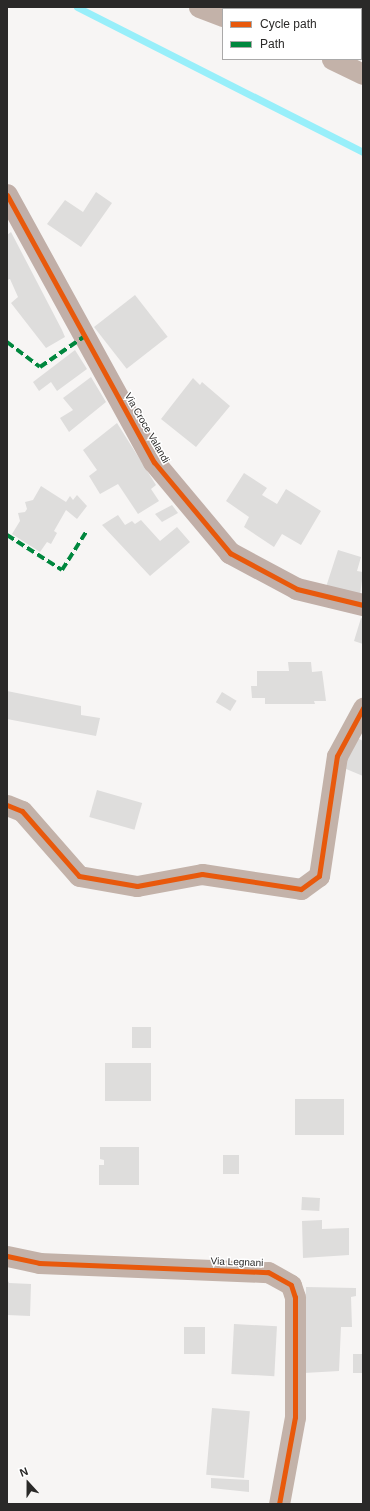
<!DOCTYPE html>
<html>
<head>
<meta charset="utf-8">
<style>
  body { margin:0 }
  #map { position:relative; width:370px; height:1511px; overflow:hidden; background:#f7f5f4; font-family:Arial,sans-serif }
  div>[style] { position:absolute }
  .stream>* { height:7px; margin:-3.5px; padding:0 3.5px; transform-origin:3.5px; border-radius:3.5px; background:#98effa }
  .building>* { inset:0; background:#dedddc; transform-origin:0 0 }
  .street>* { height:21px; margin:-10.5px; padding:0 10.5px; transform-origin:10.5px; border-radius:10.5px; background:#c3b2a9 }
  .secondary>* { height:22px; margin:-11px; padding:0 11px; transform-origin:11px; border-radius:11px; background:#c1afa8 }
  .quiet>* { height:4px; margin-top:-2px; transform-origin:0; background:repeating-linear-gradient(90deg,#00873e 0 8px,transparent 0 12px) }
  .cycleway>* { height:5px; margin:-2.5px; padding:0 2.5px; transform-origin:2.5px; border-radius:2.5px; background:#e8590c }
  span { translate:-50% -50%; white-space:nowrap; text-align:center; line-height:1.15; -webkit-text-stroke:3px #fff; paint-order:stroke }
  .street-label { font-size:10px; color:#2a2928 }
  .frame { position:absolute; inset:0; border:8px solid #2a2928; pointer-events:none }
  .legend { position:absolute; left:222px; top:8px; width:140px; height:52px; box-sizing:border-box; background:#fff; border:1px solid #aaa9a9; margin:0; padding:5px 7px; list-style:none; font-size:12px; color:#2a2928 }
  .legend li { display:flex; align-items:center; gap:8px; height:20px }
  .legend b { width:20px; border:1px solid #aaa9a9 }
  .north { position:absolute; left:8px; top:1463px; width:40px; height:40px; -webkit-text-stroke:3px #fff; paint-order:stroke; rotate:339deg; font-size:11px; font-weight:700; line-height:16px; text-align:center; color:#2a2928 }
  .north::after { content:''; display:block; margin:auto; width:14px; height:18px; background:#2a2928; clip-path:polygon(50% 0,100% 100%,50% 72%,0 100%) }
</style>
</head>
<body>
<div id="map">
  <div class="stream">
    <i style="left:77px;top:7px;width:321px;rotate:26.9deg"></i>
  </div>
  <div class="building">
    <i style="clip-path:polygon(302px 7px,336px 7px,303px 9px)"></i>
    <i style="clip-path:polygon(96px 192px,112px 203px,81px 247px,47px 224px,65px 200px,83px 212px)"></i>
    <i style="clip-path:polygon(11px 232px,62px 330px,65px 337px,46px 348px,11px 303px,18px 297px,10px 279px,7px 280px,7px 235px)"></i>
    <i style="left:135px;top:295px;width:53px;height:52px;rotate:52deg"></i>
    <i style="clip-path:polygon(75px 350px,87px 369px,57px 391px,51px 382px,39px 391px,33px 382px)"></i>
    <i style="clip-path:polygon(91px 377px,106px 402px,69px 432px,60px 418px,73px 410px,63px 398px)"></i>
    <i style="clip-path:polygon(193px 378px,200px 385px,202px 382px,230px 406px,196px 447px,161px 419px)"></i>
    <i style="clip-path:polygon(117px 423px,156px 485px,151px 489px,159px 501px,138px 514px,118px 484px,100px 494px,89px 476px,97px 470px,83px 450px)"></i>
    <i style="clip-path:polygon(244px 473px,267px 488px,262px 495px,277px 504px,286px 489px,321px 511px,301px 545px,282px 534px,274px 547px,244px 527px,249px 517px,226px 501px)"></i>
    <i style="clip-path:polygon(41px 486px,66px 502px,70px 496px,73px 500px,77px 495px,87px 506px,77px 519px,66px 510px,54px 531px,57px 533px,51px 544px,47px 542px,40px 552px,12px 534px,20px 521px,18px 513px,25px 512px,27px 509px,25px 502px,33px 500px)"></i>
    <i style="clip-path:polygon(172px 505px,178px 513px,162px 522px,155px 514px)"></i>
    <i style="clip-path:polygon(118px 515px,125px 525px,132px 521px,135px 524px,141px 520px,160px 541px,177px 527px,190px 542px,150px 576px,102px 525px)"></i>
    <i style="clip-path:polygon(338px 550px,361px 557px,357px 571px,363px 572px,360px 596px,326px 587px)"></i>
    <i style="clip-path:polygon(361px 618px,363px 619px,363px 644px,354px 641px)"></i>
    <i style="clip-path:polygon(288px 662px,311px 662px,312px 672px,322px 671px,326px 701px,314px 701px,315px 704px,265px 704px,265px 698px,252px 698px,251px 686px,257px 686px,257px 671px,289px 671px)"></i>
    <i style="clip-path:polygon(7px 691px,81px 706px,81px 715px,100px 718px,96px 736px,7px 719px)"></i>
    <i style="left:222px;top:692px;width:17px;height:12px;rotate:31deg"></i>
    <i style="clip-path:polygon(352px 735px,363px 741px,363px 776px,339px 766px)"></i>
    <i style="left:97px;top:790px;width:47px;height:28px;rotate:16deg"></i>
    <i style="left:132px;top:1027px;width:19px;height:21px"></i>
    <i style="left:105px;top:1063px;width:46px;height:38px"></i>
    <i style="left:344px;top:1099px;width:36px;height:49px;rotate:90deg"></i>
    <i style="clip-path:polygon(100px 1147px,139px 1147px,139px 1185px,99px 1185px,99px 1165px,104px 1165px,104px 1160px,100px 1159px)"></i>
    <i style="left:223px;top:1155px;width:16px;height:19px"></i>
    <i style="left:302px;top:1197px;width:18px;height:13px;rotate:3deg"></i>
    <i style="clip-path:polygon(322px 1220px,322px 1229px,349px 1228px,349px 1255px,303px 1258px,302px 1221px)"></i>
    <i style="clip-path:polygon(7px 1279px,9px 1283px,31px 1284px,30px 1316px,7px 1315px)"></i>
    <i style="clip-path:polygon(306px 1287px,356px 1288px,356px 1296px,351px 1297px,352px 1327px,341px 1327px,339px 1371px,304px 1373px)"></i>
    <i style="left:234px;top:1324px;width:43px;height:50px;rotate:3deg"></i>
    <i style="left:184px;top:1327px;width:21px;height:27px"></i>
    <i style="left:363px;top:1354px;width:19px;height:10px;rotate:90deg"></i>
    <i style="left:212px;top:1408px;width:38px;height:67px;rotate:5deg"></i>
    <i style="clip-path:polygon(211px 1478px,249px 1480px,249px 1492px,211px 1488px)"></i>
  </div>
  <div class="street">
    <i style="left:199px;top:7px;width:26px;rotate:21deg"></i>
    <i style="left:361px;top:33px;width:2px;rotate:-27deg"></i>
    <i style="left:332px;top:59px;width:34px;rotate:26deg"></i>
    <i style="left:7px;top:805px;width:16px;rotate:22deg"></i>
    <i style="left:22px;top:811px;width:86px;rotate:48.8deg"></i>
    <i style="left:79px;top:876px;width:59px;rotate:9.8deg"></i>
    <i style="left:137px;top:886px;width:66px;rotate:-10.5deg"></i>
    <i style="left:202px;top:874px;width:100px;rotate:8.6deg"></i>
    <i style="left:301px;top:889px;width:22px;rotate:-36deg"></i>
    <i style="left:319px;top:876px;width:121px;rotate:-81.5deg"></i>
    <i style="left:337px;top:756px;width:55px;rotate:-61.6deg"></i>
    <i style="left:7px;top:1256px;width:33px;rotate:12deg"></i>
    <i style="left:39px;top:1263px;width:229px;rotate:2.3deg"></i>
    <i style="left:268px;top:1272px;width:26px;rotate:29deg"></i>
    <i style="left:291px;top:1285px;width:13px;rotate:72deg"></i>
    <i style="left:295px;top:1297px;width:120px;rotate:90deg"></i>
    <i style="left:295px;top:1417px;width:88px;rotate:100.4deg"></i>
  </div>
  <div class="secondary">
    <i style="left:7px;top:195px;width:305px;rotate:61.2deg"></i>
    <i style="left:154px;top:462px;width:119px;rotate:50.1deg"></i>
    <i style="left:230px;top:553px;width:76px;rotate:28.2deg"></i>
    <i style="left:297px;top:589px;width:68px;rotate:13.6deg"></i>
  </div>
  <div class="quiet">
    <i style="left:7px;top:342px;width:41px;rotate:37.1deg"></i>
    <i style="left:40px;top:367px;width:55px;rotate:-34.6deg"></i>
    <i style="left:7px;top:535px;width:65px;rotate:32.5deg"></i>
    <i style="left:62px;top:570px;width:45px;rotate:-57.7deg"></i>
  </div>
  <div class="cycleway">
    <i style="left:7px;top:195px;width:305px;rotate:61.2deg"></i>
    <i style="left:154px;top:462px;width:119px;rotate:50.1deg"></i>
    <i style="left:230px;top:553px;width:76px;rotate:28.2deg"></i>
    <i style="left:297px;top:589px;width:68px;rotate:13.6deg"></i>
    <i style="left:7px;top:805px;width:16px;rotate:22deg"></i>
    <i style="left:22px;top:811px;width:86px;rotate:48.8deg"></i>
    <i style="left:79px;top:876px;width:59px;rotate:9.8deg"></i>
    <i style="left:137px;top:886px;width:66px;rotate:-10.5deg"></i>
    <i style="left:202px;top:874px;width:100px;rotate:8.6deg"></i>
    <i style="left:301px;top:889px;width:22px;rotate:-36deg"></i>
    <i style="left:319px;top:876px;width:121px;rotate:-81.5deg"></i>
    <i style="left:337px;top:756px;width:55px;rotate:-61.6deg"></i>
    <i style="left:7px;top:1256px;width:33px;rotate:12deg"></i>
    <i style="left:39px;top:1263px;width:229px;rotate:2.3deg"></i>
    <i style="left:268px;top:1272px;width:26px;rotate:29deg"></i>
    <i style="left:291px;top:1285px;width:13px;rotate:72deg"></i>
    <i style="left:295px;top:1297px;width:120px;rotate:90deg"></i>
    <i style="left:295px;top:1417px;width:88px;rotate:100.4deg"></i>
  </div>
  <div class="street-label">
    <span style="left:147px;top:428px;rotate:60deg">Via Croce Valandi</span>
    <span style="left:237px;top:1262px;rotate:2deg">Via Legnani</span>
  </div>
  <div class="frame"></div>
  <ul class="legend">
  <li><b style="height:5px;background:#e8590c"></b>Cycle path</li>
  <li><b style="height:5px;background:#00873e"></b>Path</li>
  </ul>
  <div class="north">N</div>
</div>
</body>
</html>
